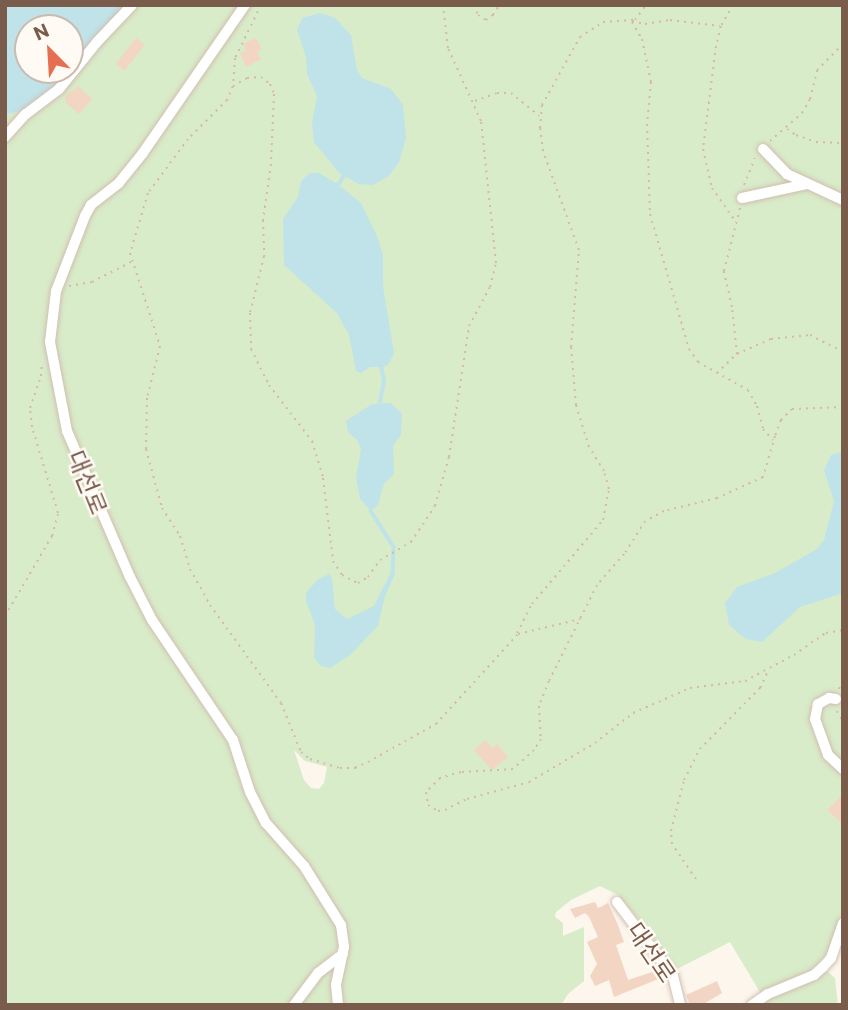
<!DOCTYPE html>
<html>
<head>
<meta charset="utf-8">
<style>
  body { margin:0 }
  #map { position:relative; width:848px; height:1010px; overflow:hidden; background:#fdf6ec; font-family:Commissioner,"Noto Sans KR",sans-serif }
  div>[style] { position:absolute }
  .green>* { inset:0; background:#d8ecc9 }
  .water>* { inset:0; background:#bfe3e8 }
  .stream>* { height:3.5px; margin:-1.75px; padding:0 1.75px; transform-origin:1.75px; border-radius:1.75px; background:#bfe3e8 }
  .building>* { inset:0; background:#f3d5c3; transform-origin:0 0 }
  .path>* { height:2px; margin-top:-1px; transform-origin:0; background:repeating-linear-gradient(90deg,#d9b8a5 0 2px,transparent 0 7px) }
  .roads { filter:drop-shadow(0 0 2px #d1beb0) drop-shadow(0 0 2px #d1beb0) }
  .minor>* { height:10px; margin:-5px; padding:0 5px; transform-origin:5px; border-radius:5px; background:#fff }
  span { translate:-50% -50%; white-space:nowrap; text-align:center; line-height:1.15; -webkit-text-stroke:5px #fffaf3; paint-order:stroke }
  .street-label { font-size:24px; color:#7a5c4d }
  .frame { position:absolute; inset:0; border:7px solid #7a5c4d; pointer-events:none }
  .north { position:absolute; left:14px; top:14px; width:70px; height:70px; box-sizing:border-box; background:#fffaf3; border:2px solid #cabbb1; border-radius:50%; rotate:336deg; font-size:19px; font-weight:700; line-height:28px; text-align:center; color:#7a5c4d }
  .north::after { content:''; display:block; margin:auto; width:24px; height:32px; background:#e76f51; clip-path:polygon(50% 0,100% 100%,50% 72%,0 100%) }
</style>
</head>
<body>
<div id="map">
  <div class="green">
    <i style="clip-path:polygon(130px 5px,242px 5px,137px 155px,114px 182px,90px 203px,46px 340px,49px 367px,61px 420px,134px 593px,223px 727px,242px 786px,258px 818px,290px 853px,335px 918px,341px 944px,290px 1005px,5px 1005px,5px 115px,25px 110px,57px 88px)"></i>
    <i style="clip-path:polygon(evenodd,248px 5px,843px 5px,843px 765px,830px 752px,819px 722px,821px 704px,832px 701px,833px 697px,819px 700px,813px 710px,816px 735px,826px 756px,843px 771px,843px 795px,827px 810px,843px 825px,843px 913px,829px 951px,812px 971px,761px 994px,730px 942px,675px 970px,646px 928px,618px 895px,600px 886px,571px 900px,556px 912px,555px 917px,563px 923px,563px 936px,584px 927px,584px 981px,568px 994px,561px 1005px,341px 1005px,339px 986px,347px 945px,344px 926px,306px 864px,263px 813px,236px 741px,163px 635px,133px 579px,70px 431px,53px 347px,58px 292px,86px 218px,95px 205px,126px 181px,248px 5px,294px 750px,305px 761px,327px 767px,324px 783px,319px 789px,311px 788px,304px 780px,294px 750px)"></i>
    <i style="clip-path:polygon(332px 966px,336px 967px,332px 1005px,299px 1005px,315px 982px)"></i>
    <i style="clip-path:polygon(827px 971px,835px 978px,838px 1005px,757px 1005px)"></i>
  </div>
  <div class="water">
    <i style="clip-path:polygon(evenodd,5px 5px,130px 5px,57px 88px,25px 110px,5px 115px,5px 5px,28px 28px,70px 28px,70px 70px,28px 70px,28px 28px)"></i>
    <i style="clip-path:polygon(320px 13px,335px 18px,351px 35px,357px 70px,362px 78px,391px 89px,403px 105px,406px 138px,399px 162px,389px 176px,373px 185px,359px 184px,339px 173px,314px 142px,312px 123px,317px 96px,307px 74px,306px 57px,297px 30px,302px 18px)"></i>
    <i style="clip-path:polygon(310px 173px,319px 173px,336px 183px,361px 203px,377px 236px,383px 255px,383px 286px,394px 353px,388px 365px,384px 367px,370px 367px,361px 373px,356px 371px,349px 335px,337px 313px,284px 265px,283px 219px,298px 197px,301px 181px)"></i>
    <i style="clip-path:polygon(391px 403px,402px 414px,401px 435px,393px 446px,394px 474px,384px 484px,378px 505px,371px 511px,360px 499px,356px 477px,361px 450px,358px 441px,348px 432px,346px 421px,372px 404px)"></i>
    <i style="clip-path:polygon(843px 451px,843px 593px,800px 607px,762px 642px,746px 639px,729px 625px,725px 603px,737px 587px,775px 573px,817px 549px,824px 540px,834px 501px,824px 470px,831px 455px)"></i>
    <i style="clip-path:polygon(329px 574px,332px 578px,335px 609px,347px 619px,374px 606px,390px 574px,395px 574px,385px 596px,378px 626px,349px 656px,330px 668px,321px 666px,314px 658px,315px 625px,306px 601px,306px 593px,317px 580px)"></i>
  </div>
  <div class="stream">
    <i style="left:338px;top:185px;width:11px;rotate:-56deg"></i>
    <i style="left:380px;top:402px;width:21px;rotate:-79deg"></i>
    <i style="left:384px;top:381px;width:14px;rotate:-102deg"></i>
    <i style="left:371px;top:511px;width:43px;rotate:57.4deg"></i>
    <i style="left:394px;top:547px;width:26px;rotate:92deg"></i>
  </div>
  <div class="building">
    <i style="left:136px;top:38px;width:11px;height:33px;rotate:38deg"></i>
    <i style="clip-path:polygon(256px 38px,262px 50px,257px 52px,261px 59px,246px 67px,240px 53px,246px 50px,243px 44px)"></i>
    <i style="clip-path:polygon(78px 86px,92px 99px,79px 114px,65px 102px,66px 96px)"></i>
    <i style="clip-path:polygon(486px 740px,492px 748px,497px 744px,508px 757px,492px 770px,474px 750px)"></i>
    <i style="clip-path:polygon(843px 794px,843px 825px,827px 810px)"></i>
    <i style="clip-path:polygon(595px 902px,598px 908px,608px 903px,618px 925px,624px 942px,616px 945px,628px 980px,658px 970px,661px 978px,614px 997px,609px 980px,595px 986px,590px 976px,597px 964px,587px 942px,598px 937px,589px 917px,585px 913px,575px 918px,570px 909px)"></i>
    <i style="clip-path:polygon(717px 981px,722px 993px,702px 1005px,690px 1005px,686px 995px)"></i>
  </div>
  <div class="path">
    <i style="left:261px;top:5px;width:59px;rotate:116.1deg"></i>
    <i style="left:235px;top:58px;width:28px;rotate:94deg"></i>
    <i style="left:233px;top:86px;width:15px;rotate:113deg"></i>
    <i style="left:227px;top:100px;width:55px;rotate:135deg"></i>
    <i style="left:188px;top:139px;width:67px;rotate:126.5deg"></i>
    <i style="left:148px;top:193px;width:63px;rotate:106.7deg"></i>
    <i style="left:130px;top:253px;width:98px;rotate:72.1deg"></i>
    <i style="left:160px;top:346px;width:54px;rotate:104deg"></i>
    <i style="left:147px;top:398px;width:51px;rotate:91.1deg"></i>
    <i style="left:146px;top:449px;width:61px;rotate:74.8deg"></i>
    <i style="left:162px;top:508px;width:33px;rotate:57deg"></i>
    <i style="left:180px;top:536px;width:34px;rotate:73deg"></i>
    <i style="left:190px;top:569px;width:41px;rotate:60.9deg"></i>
    <i style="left:210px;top:605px;width:121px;rotate:54.1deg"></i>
    <i style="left:281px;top:703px;width:53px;rotate:67.8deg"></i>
    <i style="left:301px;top:752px;width:11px;rotate:38deg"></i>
    <i style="left:310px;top:759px;width:31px;rotate:17deg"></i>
    <i style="left:340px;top:768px;width:15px"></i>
    <i style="left:355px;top:768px;width:14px;rotate:-25deg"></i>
    <i style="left:368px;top:762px;width:78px;rotate:-29.2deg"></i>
    <i style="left:436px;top:724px;width:122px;rotate:-47.7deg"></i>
    <i style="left:518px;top:634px;width:64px;rotate:-13.6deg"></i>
    <i style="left:474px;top:5px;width:11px;rotate:68deg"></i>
    <i style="left:478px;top:15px;width:9px;rotate:32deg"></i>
    <i style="left:486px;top:20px;width:9px;rotate:-36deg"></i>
    <i style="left:493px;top:15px;width:12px;rotate:-59deg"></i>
    <i style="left:733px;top:5px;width:24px;rotate:120deg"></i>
    <i style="left:721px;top:26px;width:21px;rotate:104deg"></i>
    <i style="left:716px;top:46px;width:104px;rotate:97.2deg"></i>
    <i style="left:703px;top:149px;width:40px;rotate:77deg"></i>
    <i style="left:712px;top:188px;width:42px;rotate:54.8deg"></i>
    <i style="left:632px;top:21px;width:13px;rotate:13deg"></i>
    <i style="left:645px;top:24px;width:25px;rotate:-9deg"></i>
    <i style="left:670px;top:20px;width:50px;rotate:6.8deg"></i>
    <i style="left:632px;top:22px;width:20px;rotate:60deg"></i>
    <i style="left:642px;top:39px;width:44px;rotate:78.2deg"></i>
    <i style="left:651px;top:82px;width:42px;rotate:95.4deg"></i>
    <i style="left:647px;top:124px;width:90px;rotate:88.1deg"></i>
    <i style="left:650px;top:214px;width:141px;rotate:73.9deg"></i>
    <i style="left:689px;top:349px;width:16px;rotate:55deg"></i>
    <i style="left:698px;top:362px;width:57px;rotate:29.2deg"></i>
    <i style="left:748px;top:390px;width:18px;rotate:61deg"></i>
    <i style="left:757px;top:406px;width:24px;rotate:75deg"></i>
    <i style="left:763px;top:429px;width:15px;rotate:48deg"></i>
    <i style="left:233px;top:86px;width:16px;rotate:-30deg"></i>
    <i style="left:247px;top:78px;width:14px;rotate:-4deg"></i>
    <i style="left:261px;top:77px;width:11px;rotate:38deg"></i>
    <i style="left:270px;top:84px;width:11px;rotate:68deg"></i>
    <i style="left:274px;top:94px;width:70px;rotate:92.5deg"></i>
    <i style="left:271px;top:164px;width:57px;rotate:98.1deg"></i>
    <i style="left:263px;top:220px;width:36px;rotate:88deg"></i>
    <i style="left:264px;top:256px;width:59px;rotate:103.8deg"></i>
    <i style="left:250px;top:313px;width:36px;rotate:88deg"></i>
    <i style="left:251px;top:349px;width:40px;rotate:63.4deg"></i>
    <i style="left:269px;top:385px;width:71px;rotate:52.5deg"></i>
    <i style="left:312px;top:441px;width:39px;rotate:73deg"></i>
    <i style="left:323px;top:478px;width:84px;rotate:83.1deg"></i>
    <i style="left:333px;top:561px;width:17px;rotate:57deg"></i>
    <i style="left:342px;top:575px;width:18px;rotate:27deg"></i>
    <i style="left:358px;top:583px;width:12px;rotate:-31deg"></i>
    <i style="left:368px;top:577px;width:21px;rotate:-55deg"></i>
    <i style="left:380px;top:560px;width:36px;rotate:-30deg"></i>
    <i style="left:411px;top:542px;width:43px;rotate:-56.3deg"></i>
    <i style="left:435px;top:506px;width:51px;rotate:-74.1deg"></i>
    <i style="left:449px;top:457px;width:133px;rotate:-81.3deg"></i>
    <i style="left:469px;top:326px;width:44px;rotate:-61.7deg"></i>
    <i style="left:490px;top:287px;width:25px;rotate:-76deg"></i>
    <i style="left:496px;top:263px;width:143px;rotate:-96deg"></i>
    <i style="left:481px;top:121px;width:80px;rotate:-114.3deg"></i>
    <i style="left:448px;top:48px;width:43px;rotate:-96.6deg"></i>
    <i style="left:475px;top:101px;width:23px;rotate:-20deg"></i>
    <i style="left:497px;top:93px;width:14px"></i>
    <i style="left:511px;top:93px;width:36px;rotate:39deg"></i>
    <i style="left:787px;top:129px;width:11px;rotate:34deg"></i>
    <i style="left:796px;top:135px;width:21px;rotate:19deg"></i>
    <i style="left:816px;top:142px;width:27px;rotate:2deg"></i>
    <i style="left:770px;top:141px;width:43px;rotate:-41.2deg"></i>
    <i style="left:802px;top:113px;width:16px;rotate:-60deg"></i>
    <i style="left:810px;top:99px;width:30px;rotate:-76deg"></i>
    <i style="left:817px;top:70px;width:37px;rotate:-45deg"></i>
    <i style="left:744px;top:185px;width:29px;rotate:-68deg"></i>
    <i style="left:69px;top:286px;width:23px;rotate:-10deg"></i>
    <i style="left:92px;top:282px;width:44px;rotate:-27.1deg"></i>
    <i style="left:737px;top:354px;width:47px;rotate:-96.1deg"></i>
    <i style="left:732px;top:307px;width:37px;rotate:-103deg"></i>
    <i style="left:724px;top:271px;width:65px;rotate:-75.7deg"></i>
    <i style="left:717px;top:373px;width:28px;rotate:-44deg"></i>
    <i style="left:737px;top:354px;width:37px;rotate:-24deg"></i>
    <i style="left:771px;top:339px;width:39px;rotate:-6deg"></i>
    <i style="left:810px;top:335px;width:37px;rotate:27deg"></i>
    <i style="left:843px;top:407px;width:51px;rotate:177.8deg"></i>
    <i style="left:792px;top:409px;width:16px;rotate:135deg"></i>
    <i style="left:781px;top:420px;width:17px;rotate:111deg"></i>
    <i style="left:775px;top:436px;width:43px;rotate:106.3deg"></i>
    <i style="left:763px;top:477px;width:51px;rotate:155.5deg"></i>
    <i style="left:717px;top:498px;width:55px;rotate:166.2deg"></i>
    <i style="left:664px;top:511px;width:21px;rotate:152deg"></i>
    <i style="left:645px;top:521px;width:39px;rotate:122deg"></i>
    <i style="left:624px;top:554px;width:41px;rotate:131.1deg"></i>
    <i style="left:597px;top:585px;width:107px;rotate:116.6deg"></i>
    <i style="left:549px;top:681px;width:27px;rotate:112deg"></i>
    <i style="left:539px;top:706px;width:33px;rotate:87deg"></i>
    <i style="left:541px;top:739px;width:13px;rotate:122deg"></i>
    <i style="left:534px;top:750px;width:28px;rotate:138deg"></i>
    <i style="left:513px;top:769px;width:52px;rotate:176.7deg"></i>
    <i style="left:461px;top:772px;width:22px;rotate:164deg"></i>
    <i style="left:440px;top:778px;width:20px;rotate:135deg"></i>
    <i style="left:426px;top:792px;width:13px;rotate:81deg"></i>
    <i style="left:428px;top:805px;width:12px;rotate:31deg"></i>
    <i style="left:438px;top:811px;width:7px;rotate:-8deg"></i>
    <i style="left:445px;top:810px;width:25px;rotate:-27deg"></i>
    <i style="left:467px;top:799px;width:64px;rotate:-15.3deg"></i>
    <i style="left:529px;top:782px;width:77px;rotate:-30.6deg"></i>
    <i style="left:595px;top:743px;width:48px;rotate:-38.3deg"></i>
    <i style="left:633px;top:713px;width:62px;rotate:-23.7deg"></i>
    <i style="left:690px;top:688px;width:55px;rotate:-7.3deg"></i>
    <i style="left:745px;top:681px;width:55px;rotate:-28deg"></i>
    <i style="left:794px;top:655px;width:39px;rotate:-35deg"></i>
    <i style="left:826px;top:633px;width:17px;rotate:-10deg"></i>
    <i style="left:5px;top:616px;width:93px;rotate:-59.6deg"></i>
    <i style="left:52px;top:536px;width:24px;rotate:-75deg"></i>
    <i style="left:58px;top:513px;width:90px;rotate:-106.8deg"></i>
    <i style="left:32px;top:427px;width:19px;rotate:-96deg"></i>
    <i style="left:30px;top:408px;width:34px;rotate:-71deg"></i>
    <i style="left:41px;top:376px;width:14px;rotate:-86deg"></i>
    <i style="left:517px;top:633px;width:33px;rotate:-63deg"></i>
    <i style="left:532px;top:604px;width:110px;rotate:-49.8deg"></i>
    <i style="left:603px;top:520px;width:32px;rotate:-79deg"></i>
    <i style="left:609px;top:489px;width:19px;rotate:-106deg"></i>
    <i style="left:604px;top:471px;width:28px;rotate:-122deg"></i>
    <i style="left:589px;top:447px;width:44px;rotate:-107.2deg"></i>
    <i style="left:576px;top:405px;width:58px;rotate:-94.9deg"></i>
    <i style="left:571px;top:347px;width:97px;rotate:-85.3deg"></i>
    <i style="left:579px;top:250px;width:105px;rotate:-110deg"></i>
    <i style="left:543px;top:151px;width:23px;rotate:-97deg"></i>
    <i style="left:540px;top:128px;width:23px;rotate:-85deg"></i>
    <i style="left:542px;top:105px;width:78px;rotate:-60.8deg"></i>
    <i style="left:580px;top:37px;width:27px;rotate:-33deg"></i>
    <i style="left:603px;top:22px;width:32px;rotate:-4deg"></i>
    <i style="left:635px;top:20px;width:19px;rotate:-54deg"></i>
    <i style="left:839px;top:689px;width:11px;rotate:-68deg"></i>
    <i style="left:837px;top:711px;width:13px;rotate:63deg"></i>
    <i style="left:696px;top:879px;width:42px;rotate:-124.4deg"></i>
    <i style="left:672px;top:844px;width:13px;rotate:-94deg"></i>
    <i style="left:671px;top:831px;width:53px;rotate:-75.7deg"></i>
    <i style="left:684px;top:780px;width:35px;rotate:-63deg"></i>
    <i style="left:700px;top:749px;width:86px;rotate:-45.5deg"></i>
    <i style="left:760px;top:688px;width:21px;rotate:-65deg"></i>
  </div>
  <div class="roads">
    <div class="minor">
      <i style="left:245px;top:5px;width:180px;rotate:124.6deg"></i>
      <i style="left:143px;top:153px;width:38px;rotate:129deg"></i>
      <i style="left:119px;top:183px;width:36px;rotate:142deg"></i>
      <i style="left:91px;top:205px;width:13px;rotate:119deg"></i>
      <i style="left:85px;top:216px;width:80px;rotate:111.1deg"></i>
      <i style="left:56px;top:291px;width:51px;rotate:96.7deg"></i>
      <i style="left:50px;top:342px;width:91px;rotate:79.2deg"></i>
      <i style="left:67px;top:431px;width:159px;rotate:66.7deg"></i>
      <i style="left:130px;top:577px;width:48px;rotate:62.9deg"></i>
      <i style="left:152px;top:620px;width:145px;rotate:56deg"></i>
      <i style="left:233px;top:740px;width:55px;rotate:71.9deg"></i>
      <i style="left:250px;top:792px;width:35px;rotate:63deg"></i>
      <i style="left:266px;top:823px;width:57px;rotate:48.5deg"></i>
      <i style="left:304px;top:866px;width:70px;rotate:57.9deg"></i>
      <i style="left:341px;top:925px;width:22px;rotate:82deg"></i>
      <i style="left:344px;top:947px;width:39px;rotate:102deg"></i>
      <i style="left:336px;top:985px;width:20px;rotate:84deg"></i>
      <i style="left:5px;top:137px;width:31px;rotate:-48deg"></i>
      <i style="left:26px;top:114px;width:41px;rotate:-37.1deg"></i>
      <i style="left:59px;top:89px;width:60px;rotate:-51deg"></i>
      <i style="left:97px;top:42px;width:51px;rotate:-46.6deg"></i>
      <i style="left:763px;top:149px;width:35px;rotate:46deg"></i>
      <i style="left:787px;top:174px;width:62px;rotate:24.9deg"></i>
      <i style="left:742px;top:198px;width:66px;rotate:-12.2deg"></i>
      <i style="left:836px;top:699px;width:7px;rotate:-172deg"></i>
      <i style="left:829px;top:698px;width:13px;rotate:151deg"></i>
      <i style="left:818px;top:704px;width:15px;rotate:101deg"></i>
      <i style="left:815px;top:719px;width:38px;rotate:70deg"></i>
      <i style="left:828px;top:755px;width:21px;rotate:43deg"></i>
      <i style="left:617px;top:902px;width:93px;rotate:52.9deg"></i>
      <i style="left:673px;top:976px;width:30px;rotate:76deg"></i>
      <i style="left:294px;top:1005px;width:40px;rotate:-53deg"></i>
      <i style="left:318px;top:973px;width:31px;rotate:-37deg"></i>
      <i style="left:752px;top:1005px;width:19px;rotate:-35deg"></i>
      <i style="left:768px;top:994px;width:50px;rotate:-22.4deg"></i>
      <i style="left:814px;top:975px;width:12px;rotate:-42deg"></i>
      <i style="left:823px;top:967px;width:12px;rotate:-48deg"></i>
      <i style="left:831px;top:958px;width:37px;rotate:-71deg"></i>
    </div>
  </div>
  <div class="street-label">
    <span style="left:88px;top:482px;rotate:68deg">대선로</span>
    <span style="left:652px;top:952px;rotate:56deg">대선로</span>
  </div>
  <div class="frame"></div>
  <div class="north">N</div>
</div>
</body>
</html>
